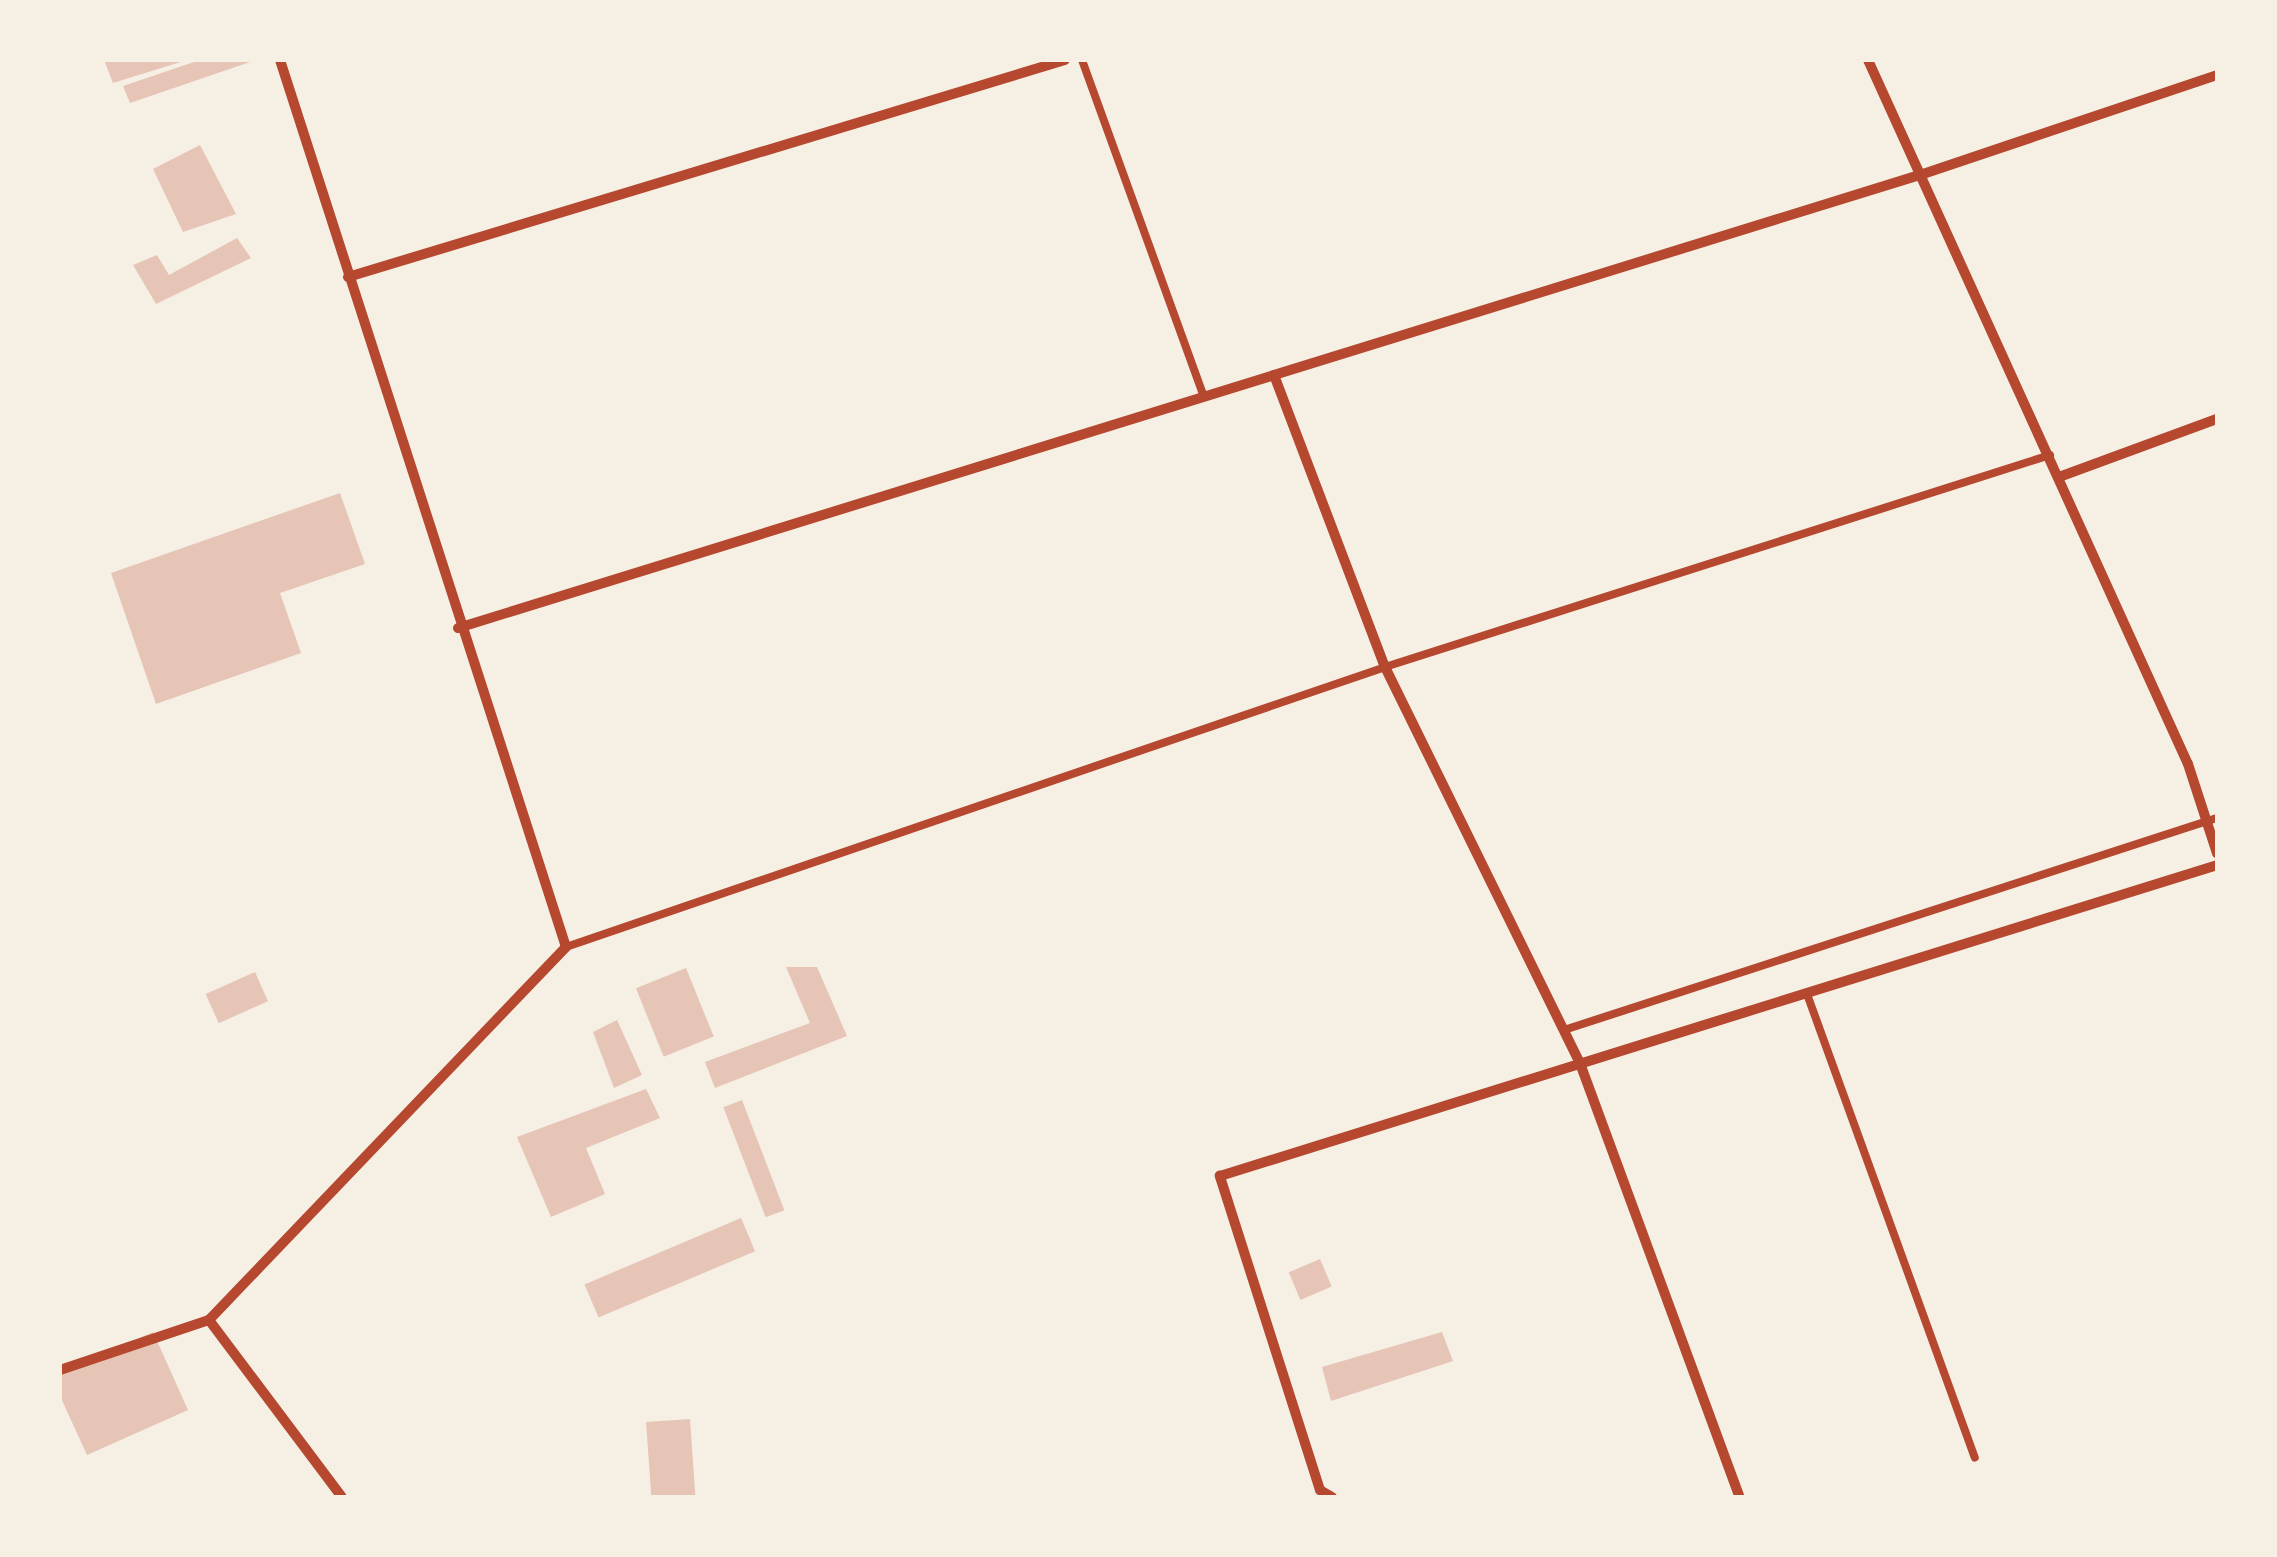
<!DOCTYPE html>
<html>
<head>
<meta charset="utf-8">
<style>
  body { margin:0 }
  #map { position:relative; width:2277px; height:1557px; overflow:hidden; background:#f6efe4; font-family:Georgia,serif }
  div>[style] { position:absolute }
  .building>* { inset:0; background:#e6c5b7; transform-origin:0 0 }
  .service>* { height:8px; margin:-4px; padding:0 4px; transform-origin:4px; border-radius:4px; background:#b5482f }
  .minor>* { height:10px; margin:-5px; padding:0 5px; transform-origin:5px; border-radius:5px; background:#b5482f }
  span { translate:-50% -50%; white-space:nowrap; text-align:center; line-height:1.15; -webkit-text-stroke:9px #f6efe4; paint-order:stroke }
  .frame { position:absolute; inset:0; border:62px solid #f6efe4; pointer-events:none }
</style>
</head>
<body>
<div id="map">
  <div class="building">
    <i style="clip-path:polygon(104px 60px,184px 60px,184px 61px,113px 83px)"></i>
    <i style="clip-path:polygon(200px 60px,253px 61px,130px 103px,123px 86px)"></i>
    <i style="clip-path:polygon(200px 145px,236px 214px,183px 232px,153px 169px)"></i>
    <i style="clip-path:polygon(237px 238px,251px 258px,156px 304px,133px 265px,157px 255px,169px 275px)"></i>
    <i style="clip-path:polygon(340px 493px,365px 564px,280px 593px,301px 653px,156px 704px,111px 573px)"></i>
    <i style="clip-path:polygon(786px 967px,817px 967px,847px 1036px,715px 1088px,705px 1062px,810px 1023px)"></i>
    <i style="left:686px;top:968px;width:74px;height:54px;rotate:68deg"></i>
    <i style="left:255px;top:972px;width:32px;height:54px;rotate:66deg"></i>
    <i style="clip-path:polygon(617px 1020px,642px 1075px,614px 1088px,593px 1032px)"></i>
    <i style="clip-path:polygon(646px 1089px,660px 1118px,586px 1148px,605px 1194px,551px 1217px,517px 1137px)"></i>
    <i style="left:742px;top:1100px;width:118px;height:20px;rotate:69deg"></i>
    <i style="left:741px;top:1218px;width:36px;height:170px;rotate:67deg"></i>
    <i style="left:1320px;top:1259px;width:30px;height:34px;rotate:67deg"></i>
    <i style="clip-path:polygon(153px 1332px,188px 1410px,87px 1455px,60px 1396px,60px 1373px)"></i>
    <i style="clip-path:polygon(1442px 1332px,1453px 1361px,1331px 1401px,1322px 1367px)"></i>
    <i style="left:690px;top:1419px;width:78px;height:44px;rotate:86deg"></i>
  </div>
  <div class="service">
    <i style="left:1082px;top:60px;width:358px;rotate:70.1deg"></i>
    <i style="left:566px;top:947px;width:866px;rotate:-18.87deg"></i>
    <i style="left:1385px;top:667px;width:698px;rotate:-17.68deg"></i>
    <i style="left:1807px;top:994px;width:493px;rotate:70.1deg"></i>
    <i style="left:1564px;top:1030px;width:687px;rotate:-17.99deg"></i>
  </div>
  <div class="minor">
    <i style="left:1868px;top:60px;width:773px;rotate:65.56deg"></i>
    <i style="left:2188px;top:764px;width:94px;rotate:72deg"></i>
    <i style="left:348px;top:277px;width:749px;rotate:-16.84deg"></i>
    <i style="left:1274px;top:375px;width:312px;rotate:69.2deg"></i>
    <i style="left:1385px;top:667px;width:445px;rotate:63.8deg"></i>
    <i style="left:1581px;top:1066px;width:459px;rotate:69.8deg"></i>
    <i style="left:2059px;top:477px;width:168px;rotate:-20.2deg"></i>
    <i style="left:458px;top:628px;width:1534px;rotate:-17.22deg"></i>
    <i style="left:1923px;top:174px;width:310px;rotate:-18.6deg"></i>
    <i style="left:209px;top:1320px;width:221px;rotate:53.1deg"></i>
    <i style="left:60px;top:1370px;width:157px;rotate:-18.6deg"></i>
    <i style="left:209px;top:1320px;width:516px;rotate:-46.26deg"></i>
    <i style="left:566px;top:947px;width:932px;rotate:-107.87deg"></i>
    <i style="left:1332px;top:1497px;width:14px;rotate:-150deg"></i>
    <i style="left:1320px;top:1490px;width:330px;rotate:-107.7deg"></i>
    <i style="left:1220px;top:1176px;width:1044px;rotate:-17.32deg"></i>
  </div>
  <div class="frame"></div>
</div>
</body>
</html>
